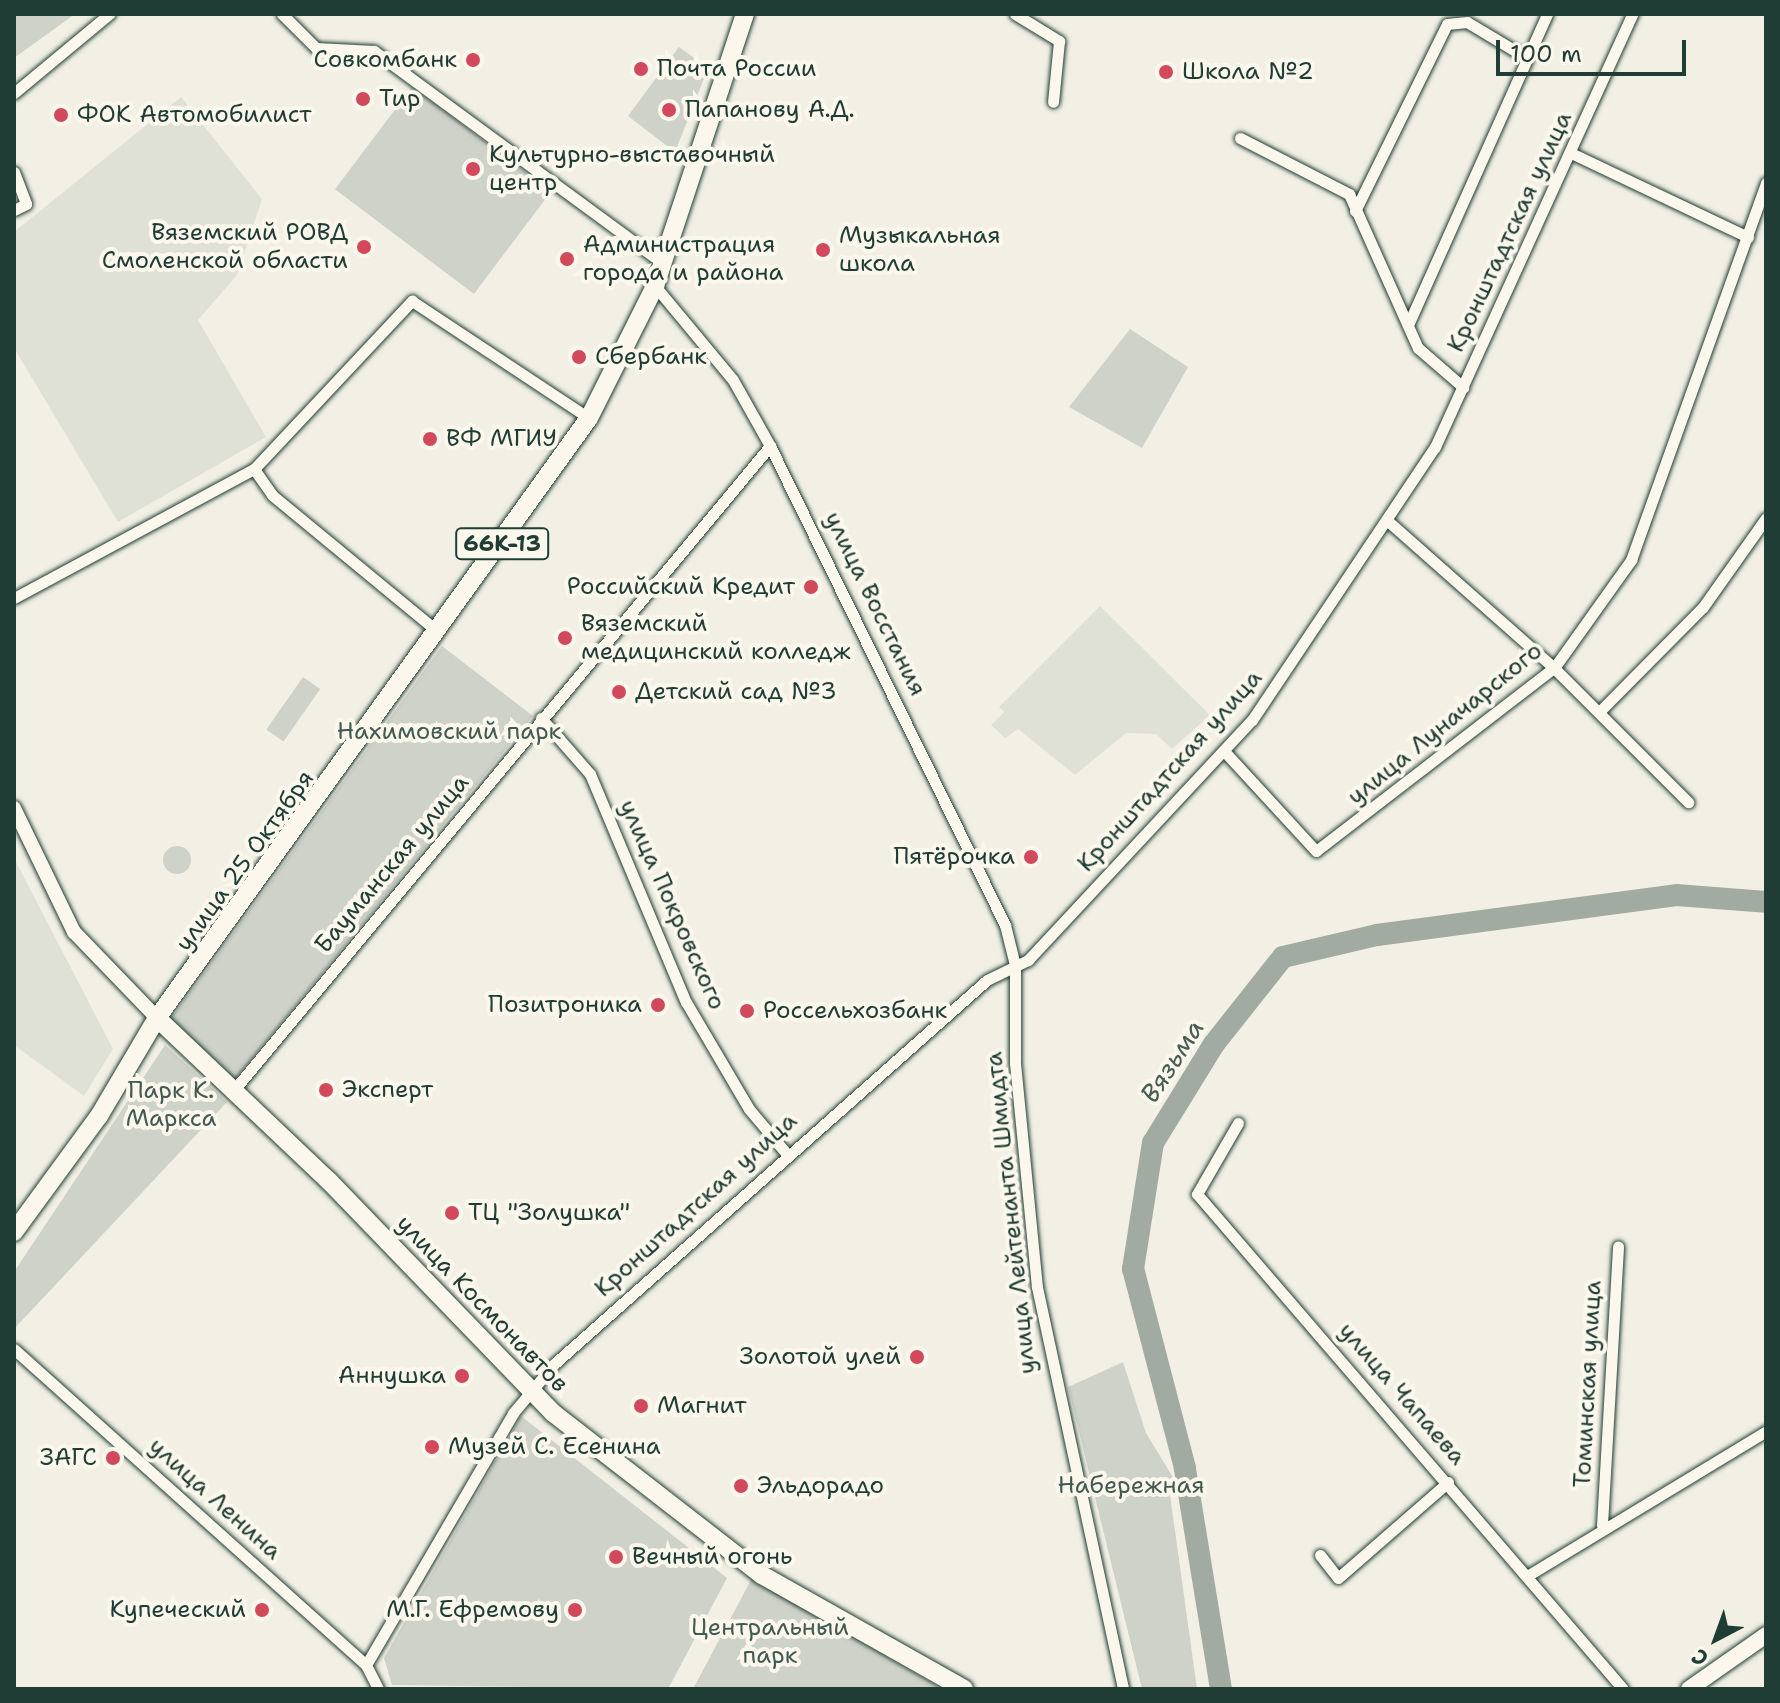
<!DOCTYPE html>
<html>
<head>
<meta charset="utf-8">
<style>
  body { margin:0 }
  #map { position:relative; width:1780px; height:1703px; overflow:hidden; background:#f2f0e5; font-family:"Shantell Sans",sans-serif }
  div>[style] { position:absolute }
  .built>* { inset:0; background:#e0e1d6 }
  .green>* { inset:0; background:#cfd2c8; transform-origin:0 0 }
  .round { border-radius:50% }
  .river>* { height:22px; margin:-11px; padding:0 11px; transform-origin:11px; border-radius:11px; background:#a2aba1 }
  .roads { filter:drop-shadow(0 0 2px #1f3d34) drop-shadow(0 0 2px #1f3d34) }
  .minor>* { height:11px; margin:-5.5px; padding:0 5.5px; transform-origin:5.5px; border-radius:5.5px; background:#fbf7ec }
  .tertiary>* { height:14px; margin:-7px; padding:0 7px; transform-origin:7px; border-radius:7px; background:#fbf7ec }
  .secondary>* { height:16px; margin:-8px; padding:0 8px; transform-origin:8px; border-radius:8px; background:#fbf7ec }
  .primary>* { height:18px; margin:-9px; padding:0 9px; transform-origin:9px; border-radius:9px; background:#fbf7ec }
  .dots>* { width:22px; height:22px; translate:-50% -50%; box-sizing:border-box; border:4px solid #fbf7ec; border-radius:50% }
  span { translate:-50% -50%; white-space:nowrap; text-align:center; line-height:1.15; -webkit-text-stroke:8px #fbf7ec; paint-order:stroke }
  .shield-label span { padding:2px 6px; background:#fbf7ec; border:2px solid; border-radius:6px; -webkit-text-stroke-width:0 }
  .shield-label { font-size:22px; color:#1f3d34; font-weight:700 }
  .poi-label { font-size:24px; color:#1f3d34 }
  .right { translate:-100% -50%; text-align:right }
  .left { translate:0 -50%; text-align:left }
  .street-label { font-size:24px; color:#1f3d34 }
  .park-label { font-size:24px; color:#425b52 }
  .water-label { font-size:26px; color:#465e55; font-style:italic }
  .frame { position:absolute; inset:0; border:16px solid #1f3d34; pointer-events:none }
  .north { position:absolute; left:1676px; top:1599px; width:80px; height:80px; -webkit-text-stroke:6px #fbf7ec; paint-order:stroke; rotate:221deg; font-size:22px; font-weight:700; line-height:32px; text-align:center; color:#1f3d34 }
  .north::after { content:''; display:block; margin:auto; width:28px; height:36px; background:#1f3d34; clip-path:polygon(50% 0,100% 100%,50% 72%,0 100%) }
  .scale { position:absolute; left:1496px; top:40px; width:190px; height:36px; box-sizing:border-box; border:4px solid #1f3d34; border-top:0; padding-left:10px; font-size:24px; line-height:28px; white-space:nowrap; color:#1f3d34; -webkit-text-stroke:6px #fbf7ec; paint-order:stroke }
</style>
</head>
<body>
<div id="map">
  <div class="built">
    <i style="clip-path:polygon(181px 97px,262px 199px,237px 275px,198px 320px,266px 437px,118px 522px,14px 348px,14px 232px)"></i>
    <i style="clip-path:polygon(1100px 606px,1210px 715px,1172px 749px,1156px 734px,1126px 733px,1075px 775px,1018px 729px,1005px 738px,991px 725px,1004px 712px,999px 707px)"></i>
    <i style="clip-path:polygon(14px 858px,113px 1049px,84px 1096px,14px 1045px)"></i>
  </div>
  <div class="green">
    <i style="clip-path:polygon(14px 14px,75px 14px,14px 58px)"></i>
    <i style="clip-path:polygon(679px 47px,708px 68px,675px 152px,628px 116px)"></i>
    <i style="left:412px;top:87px;width:174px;height:128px;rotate:37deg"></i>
    <i style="clip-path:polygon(1130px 329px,1188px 367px,1142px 448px,1069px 407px)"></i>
    <i style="clip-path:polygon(442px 646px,533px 716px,234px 1080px,170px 1020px)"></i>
    <i style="left:303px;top:677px;width:21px;height:64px;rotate:35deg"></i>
    <i class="round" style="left:163px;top:846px;width:28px;height:28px"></i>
    <i style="clip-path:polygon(165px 1045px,227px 1102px,14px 1329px,14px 1272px)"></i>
    <i style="clip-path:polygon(1123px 1362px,1146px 1433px,1174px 1479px,1170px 1495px,1197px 1689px,1142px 1689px,1068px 1387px)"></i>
    <i style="clip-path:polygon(521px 1416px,727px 1578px,668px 1689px,392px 1685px,384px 1658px)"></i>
    <i style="clip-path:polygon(752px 1578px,942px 1689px,693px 1689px)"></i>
  </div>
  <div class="river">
    <i style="left:1221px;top:1689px;width:224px;rotate:-99.3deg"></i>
    <i style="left:1185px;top:1468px;width:206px;rotate:-104.6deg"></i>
    <i style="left:1133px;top:1269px;width:128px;rotate:-81deg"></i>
    <i style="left:1153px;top:1143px;width:116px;rotate:-58.4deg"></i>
    <i style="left:1214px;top:1044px;width:111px;rotate:-51.6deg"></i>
    <i style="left:1283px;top:957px;width:97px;rotate:-13.2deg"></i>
    <i style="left:1377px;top:935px;width:302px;rotate:-7.6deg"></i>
    <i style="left:1676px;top:895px;width:90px;rotate:4.4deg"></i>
  </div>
  <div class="roads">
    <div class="minor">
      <i style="left:282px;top:14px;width:48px;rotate:45deg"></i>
      <i style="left:316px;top:48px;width:58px;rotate:3deg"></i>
      <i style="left:374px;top:51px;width:356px;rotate:36.3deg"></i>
      <i style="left:1015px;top:14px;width:52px;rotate:31.5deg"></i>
      <i style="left:1059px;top:41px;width:61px;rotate:95.6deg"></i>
      <i style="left:14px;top:93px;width:124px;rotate:-39.7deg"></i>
      <i style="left:1240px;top:138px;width:123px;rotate:27.2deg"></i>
      <i style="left:1349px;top:194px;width:169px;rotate:65.9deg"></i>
      <i style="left:1418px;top:348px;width:60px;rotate:40.9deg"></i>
      <i style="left:1571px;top:153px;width:196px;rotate:25.4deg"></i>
      <i style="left:14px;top:172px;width:34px;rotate:69deg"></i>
      <i style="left:26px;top:204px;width:13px;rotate:153deg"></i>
      <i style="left:1355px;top:211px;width:208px;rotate:-63.8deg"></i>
      <i style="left:1447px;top:24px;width:20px;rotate:-6deg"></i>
      <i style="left:1467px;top:22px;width:70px;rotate:31deg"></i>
      <i style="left:655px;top:286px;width:122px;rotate:50.3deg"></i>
      <i style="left:733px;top:380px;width:76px;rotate:60.7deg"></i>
      <i style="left:770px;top:446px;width:534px;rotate:63.87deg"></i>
      <i style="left:1005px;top:925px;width:41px;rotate:76deg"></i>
      <i style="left:1015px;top:965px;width:98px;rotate:90deg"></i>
      <i style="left:1015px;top:1063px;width:225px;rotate:84.4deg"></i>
      <i style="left:1037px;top:1287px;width:411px;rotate:77.9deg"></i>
      <i style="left:1408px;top:325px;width:341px;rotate:-65.9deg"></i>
      <i style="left:254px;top:469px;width:32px;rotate:55deg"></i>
      <i style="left:272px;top:495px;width:215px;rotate:39.5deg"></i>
      <i style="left:1389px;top:522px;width:220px;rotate:41.5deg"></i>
      <i style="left:1554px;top:668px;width:190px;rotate:45deg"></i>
      <i style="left:14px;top:598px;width:272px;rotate:-28.3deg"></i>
      <i style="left:254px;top:469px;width:231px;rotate:-46.8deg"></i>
      <i style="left:412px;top:301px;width:212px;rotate:33.5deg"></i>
      <i style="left:1599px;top:712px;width:148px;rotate:-45.3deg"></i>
      <i style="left:1703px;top:607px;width:109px;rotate:-54.7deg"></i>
      <i style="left:541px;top:718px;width:74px;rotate:48.8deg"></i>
      <i style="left:590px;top:774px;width:247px;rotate:67.2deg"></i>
      <i style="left:686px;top:1002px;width:124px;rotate:59.5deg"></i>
      <i style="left:749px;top:1109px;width:57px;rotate:49.9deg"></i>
      <i style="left:1224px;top:751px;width:136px;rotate:47.4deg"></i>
      <i style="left:1316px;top:851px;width:300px;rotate:-37.6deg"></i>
      <i style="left:1554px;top:668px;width:133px;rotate:-54.5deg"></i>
      <i style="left:1631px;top:560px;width:401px;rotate:-70.3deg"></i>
      <i style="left:234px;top:1090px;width:838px;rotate:-50.23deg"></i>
      <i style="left:1238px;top:1123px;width:82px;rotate:120deg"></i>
      <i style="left:1197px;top:1194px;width:653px;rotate:49.28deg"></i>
      <i style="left:14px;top:1349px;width:473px;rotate:41.9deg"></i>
      <i style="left:366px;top:1665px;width:27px;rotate:63deg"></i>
      <i style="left:1602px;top:1525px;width:279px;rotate:-86.7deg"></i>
      <i style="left:1320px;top:1555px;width:29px;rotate:52deg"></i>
      <i style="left:1338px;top:1578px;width:146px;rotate:-41.1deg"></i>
      <i style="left:1527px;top:1576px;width:280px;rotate:-31.2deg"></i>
      <i style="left:366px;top:1665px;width:292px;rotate:-59.7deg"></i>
      <i style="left:513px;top:1413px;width:64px;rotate:-50.1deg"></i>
      <i style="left:554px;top:1364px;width:579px;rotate:-41.57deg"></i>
      <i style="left:987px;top:980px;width:46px;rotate:-26deg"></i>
      <i style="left:1028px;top:960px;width:328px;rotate:-47deg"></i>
      <i style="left:1252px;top:720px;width:329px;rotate:-56.2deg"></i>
      <i style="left:1435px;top:447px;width:476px;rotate:-65.5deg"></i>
    </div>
    <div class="tertiary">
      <i style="left:14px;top:808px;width:138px;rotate:64.2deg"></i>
      <i style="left:74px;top:932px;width:120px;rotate:46deg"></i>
    </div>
    <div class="secondary">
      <i style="left:1689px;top:1689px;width:94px;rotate:-35deg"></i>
    </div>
    <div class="primary">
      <i style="left:157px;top:1018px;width:237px;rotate:43.5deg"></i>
      <i style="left:329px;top:1181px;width:322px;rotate:46deg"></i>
      <i style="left:553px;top:1413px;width:264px;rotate:37.8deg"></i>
      <i style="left:762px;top:1575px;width:232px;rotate:29.4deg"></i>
      <i style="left:14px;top:1232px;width:144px;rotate:-53.8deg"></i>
      <i style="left:99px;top:1116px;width:114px;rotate:-59.4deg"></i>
      <i style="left:157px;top:1018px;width:739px;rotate:-54.25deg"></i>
      <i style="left:589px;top:418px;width:148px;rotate:-63.4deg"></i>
      <i style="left:655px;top:286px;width:287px;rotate:-71.7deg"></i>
    </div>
  </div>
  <div class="dots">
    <i style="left:473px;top:60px;background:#d1495b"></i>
    <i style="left:641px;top:69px;background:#d1495b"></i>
    <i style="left:1166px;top:72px;background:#d1495b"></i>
    <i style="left:363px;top:99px;background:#d1495b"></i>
    <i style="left:669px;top:110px;background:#d1495b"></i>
    <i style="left:61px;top:115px;background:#d1495b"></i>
    <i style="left:473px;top:169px;background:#d1495b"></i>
    <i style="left:364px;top:247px;background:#d1495b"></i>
    <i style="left:823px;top:250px;background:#d1495b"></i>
    <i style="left:567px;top:259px;background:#d1495b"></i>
    <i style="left:579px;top:357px;background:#d1495b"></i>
    <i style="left:430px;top:439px;background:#d1495b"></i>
    <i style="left:811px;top:587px;background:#d1495b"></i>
    <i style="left:565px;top:638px;background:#d1495b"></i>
    <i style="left:619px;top:692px;background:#d1495b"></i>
    <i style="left:1031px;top:857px;background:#d1495b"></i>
    <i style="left:658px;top:1005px;background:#d1495b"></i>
    <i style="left:747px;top:1011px;background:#d1495b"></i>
    <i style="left:326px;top:1090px;background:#d1495b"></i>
    <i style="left:452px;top:1213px;background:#d1495b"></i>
    <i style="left:917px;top:1357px;background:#d1495b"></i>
    <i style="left:462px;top:1376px;background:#d1495b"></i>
    <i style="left:641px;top:1406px;background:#d1495b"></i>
    <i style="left:432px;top:1447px;background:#d1495b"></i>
    <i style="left:113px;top:1458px;background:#d1495b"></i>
    <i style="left:741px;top:1486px;background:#d1495b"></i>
    <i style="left:616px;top:1557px;background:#d1495b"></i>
    <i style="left:262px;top:1610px;background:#d1495b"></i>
    <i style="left:575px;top:1610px;background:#d1495b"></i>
  </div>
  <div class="shield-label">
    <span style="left:502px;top:544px">66К-13</span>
  </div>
  <div class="poi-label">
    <span class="right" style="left:457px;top:60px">Совкомбанк</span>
    <span class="left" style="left:657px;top:69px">Почта России</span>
    <span class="left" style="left:1182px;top:72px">Школа №2</span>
    <span class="left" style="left:379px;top:99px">Тир</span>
    <span class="left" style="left:685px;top:110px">Папанову А.Д.</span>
    <span class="left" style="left:77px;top:115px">ФОК Автомобилист</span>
    <span class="left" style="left:489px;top:169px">Культурно-выставочный<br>центр</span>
    <span class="right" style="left:348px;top:247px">Вяземский РОВД<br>Смоленской области</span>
    <span class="left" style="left:839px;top:250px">Музыкальная<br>школа</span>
    <span class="left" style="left:583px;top:259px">Администрация<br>города и района</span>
    <span class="left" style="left:595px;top:357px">Сбербанк</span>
    <span class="left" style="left:446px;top:439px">ВФ МГИУ</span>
    <span class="right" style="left:795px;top:587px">Российский Кредит</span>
    <span class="left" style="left:581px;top:638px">Вяземский<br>медицинский колледж</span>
    <span class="left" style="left:635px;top:692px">Детский сад №3</span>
    <span class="right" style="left:1015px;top:857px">Пятёрочка</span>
    <span class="right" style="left:642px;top:1005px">Позитроника</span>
    <span class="left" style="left:763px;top:1011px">Россельхозбанк</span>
    <span class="left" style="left:342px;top:1090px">Эксперт</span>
    <span class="left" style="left:468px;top:1213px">ТЦ "Золушка"</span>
    <span class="right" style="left:901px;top:1357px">Золотой улей</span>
    <span class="right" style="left:446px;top:1376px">Аннушка</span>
    <span class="left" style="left:657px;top:1406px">Магнит</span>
    <span class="left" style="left:448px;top:1447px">Музей С. Есенина</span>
    <span class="right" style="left:97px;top:1458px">ЗАГС</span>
    <span class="left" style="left:757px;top:1486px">Эльдорадо</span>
    <span class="left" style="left:632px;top:1557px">Вечный огонь</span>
    <span class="right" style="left:246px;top:1610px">Купеческий</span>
    <span class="right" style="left:559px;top:1610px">М.Г. Ефремову</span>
  </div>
  <div class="street-label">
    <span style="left:1510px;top:232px;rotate:-65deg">Кронштадтская улица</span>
    <span style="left:875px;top:604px;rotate:64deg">улица Восстания</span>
    <span style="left:1445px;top:724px;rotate:-39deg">улица Луначарского</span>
    <span style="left:1170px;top:771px;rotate:-48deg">Кронштадтская улица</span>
    <span style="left:245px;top:861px;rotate:-54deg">улица 25 Октября</span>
    <span style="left:392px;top:864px;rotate:-50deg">Бауманская улица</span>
    <span style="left:672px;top:905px;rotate:66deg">улица Покровского</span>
    <span style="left:696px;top:1205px;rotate:-42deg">Кронштадтская улица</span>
    <span style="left:1011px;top:1213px;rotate:-96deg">улица Лейтенанта Шмидта</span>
    <span style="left:482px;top:1304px;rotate:46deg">улица Космонавтов</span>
    <span style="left:1588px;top:1384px;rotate:-87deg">Томинская улица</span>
    <span style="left:1402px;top:1394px;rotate:49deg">улица Чапаева</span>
    <span style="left:215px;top:1499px;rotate:42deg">улица Ленина</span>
  </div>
  <div class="park-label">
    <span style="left:449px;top:732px">Нахимовский парк</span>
    <span style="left:171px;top:1105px">Парк К.<br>Маркса</span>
    <span style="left:1131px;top:1486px">Набережная</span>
    <span style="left:770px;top:1642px">Центральный<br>парк</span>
  </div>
  <div class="water-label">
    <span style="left:1172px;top:1061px;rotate:-57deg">Вязьма</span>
  </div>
  <div class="frame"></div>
  <div class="north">С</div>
  <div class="scale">100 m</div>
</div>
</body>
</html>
